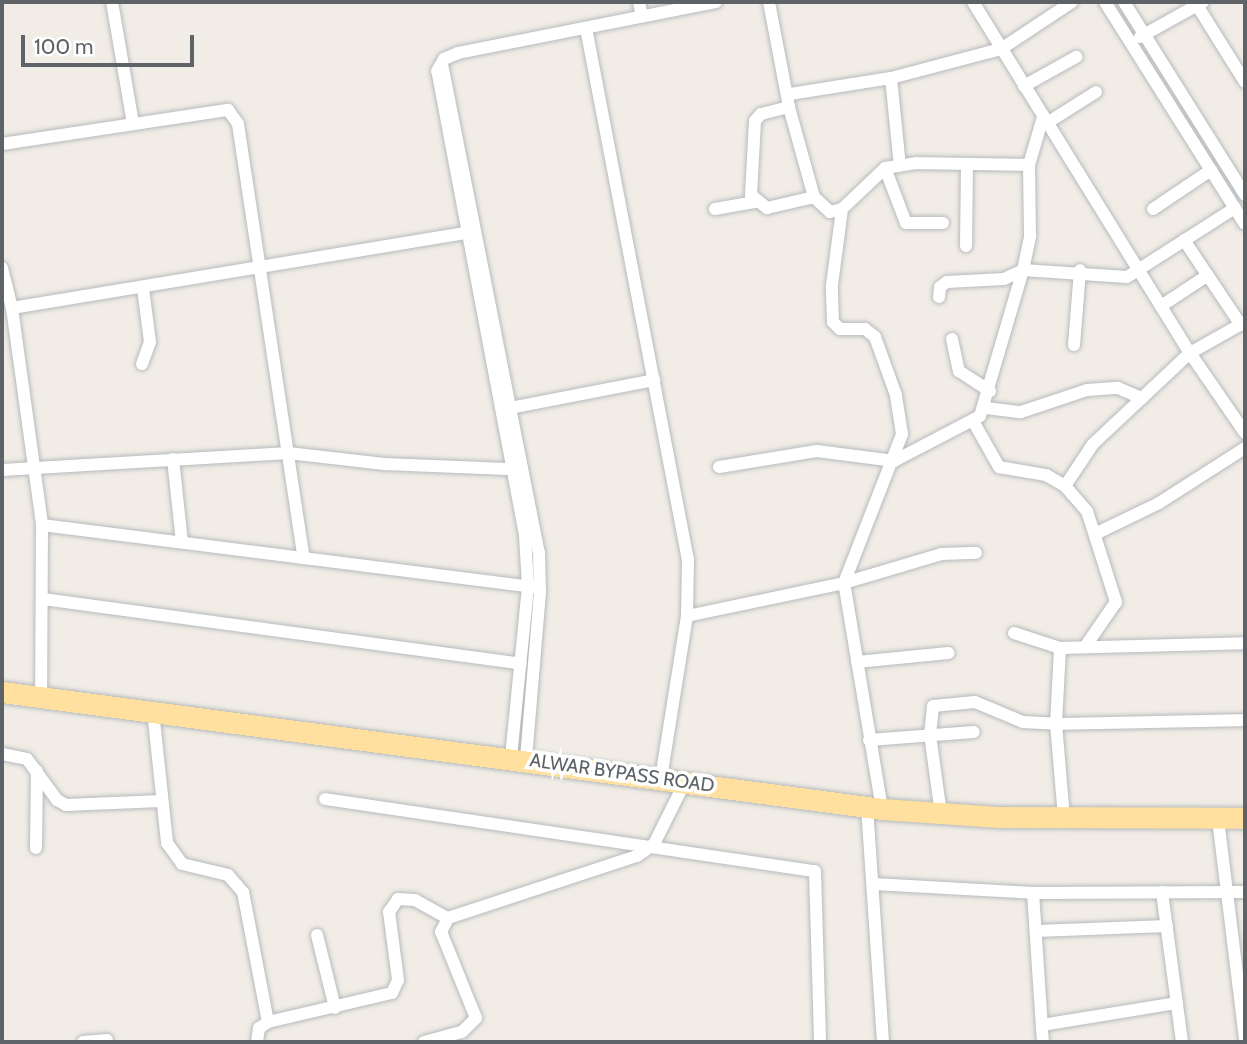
<!DOCTYPE html>
<html>
<head>
<meta charset="utf-8">
<style>
  body { margin:0 }
  #map { position:relative; width:1247px; height:1044px; overflow:hidden; background:#f1ede6; font-family:Cabin,sans-serif }
  div>[style] { position:absolute }
  .roads { filter:drop-shadow(0 0 2px #b7babd) drop-shadow(0 0 2px #b7babd) }
  .minor>* { height:12px; margin:-6px; padding:0 6px; transform-origin:6px; border-radius:6px; background:#fff }
  .trunk>* { height:21px; margin:-10.5px; padding:0 10.5px; transform-origin:10.5px; border-radius:10.5px; background:#ffe09e }
  span { translate:-50% -50%; white-space:nowrap; text-align:center; line-height:1.15; -webkit-text-stroke:7px #fff; paint-order:stroke }
  .street-label { font-size:19px; color:#5e6367 }
  .frame { position:absolute; inset:0; border:4px solid #5e6367; pointer-events:none }
  .scale { position:absolute; left:21px; top:35px; width:173px; height:32px; box-sizing:border-box; border:4px solid #5e6367; border-top:0; padding-left:9px; font-size:21px; line-height:24px; white-space:nowrap; color:#5e6367; -webkit-text-stroke:5px #fff; paint-order:stroke }
</style>
</head>
<body>
<div id="map">
  <div class="roads">
    <div class="minor">
      <i style="left:112px;top:2px;width:123px;rotate:80.2deg"></i>
      <i style="left:639px;top:2px;width:15px;rotate:79deg"></i>
      <i style="left:769px;top:2px;width:107px;rotate:79.2deg"></i>
      <i style="left:789px;top:107px;width:93px;rotate:74.5deg"></i>
      <i style="left:814px;top:197px;width:22px;rotate:43deg"></i>
      <i style="left:830px;top:212px;width:12px;rotate:-14deg"></i>
      <i style="left:973px;top:2px;width:413px;rotate:58.3deg"></i>
      <i style="left:1190px;top:353px;width:97px;rotate:55.5deg"></i>
      <i style="left:1105px;top:2px;width:262px;rotate:57.8deg"></i>
      <i style="left:1124px;top:2px;width:228px;rotate:57.9deg"></i>
      <i style="left:1195px;top:2px;width:94px;rotate:58deg"></i>
      <i style="left:586px;top:28px;width:542px;rotate:79.15deg"></i>
      <i style="left:688px;top:560px;width:56px;rotate:91deg"></i>
      <i style="left:687px;top:616px;width:164px;rotate:99.1deg"></i>
      <i style="left:1140px;top:37px;width:72px;rotate:-29.1deg"></i>
      <i style="left:442px;top:64px;width:498px;rotate:78.8deg"></i>
      <i style="left:539px;top:552px;width:40px;rotate:88.6deg"></i>
      <i style="left:540px;top:592px;width:169px;rotate:94.8deg"></i>
      <i style="left:891px;top:78px;width:88px;rotate:84.2deg"></i>
      <i style="left:1024px;top:86px;width:60px;rotate:-29.1deg"></i>
      <i style="left:790px;top:94px;width:102px;rotate:-9deg"></i>
      <i style="left:891px;top:78px;width:114px;rotate:-14.8deg"></i>
      <i style="left:1001px;top:49px;width:85px;rotate:-33.5deg"></i>
      <i style="left:789px;top:107px;width:29px;rotate:166deg"></i>
      <i style="left:761px;top:114px;width:9px;rotate:131deg"></i>
      <i style="left:755px;top:121px;width:74px;rotate:93.1deg"></i>
      <i style="left:751px;top:195px;width:21px;rotate:39deg"></i>
      <i style="left:767px;top:208px;width:48px;rotate:-13.2deg"></i>
      <i style="left:1047px;top:123px;width:58px;rotate:-32.3deg"></i>
      <i style="left:2px;top:144px;width:229px;rotate:-8.6deg"></i>
      <i style="left:228px;top:110px;width:17px;rotate:54deg"></i>
      <i style="left:238px;top:124px;width:439px;rotate:81.4deg"></i>
      <i style="left:885px;top:168px;width:59px;rotate:69.1deg"></i>
      <i style="left:906px;top:223px;width:37px"></i>
      <i style="left:715px;top:209px;width:41px;rotate:-9.9deg"></i>
      <i style="left:1153px;top:209px;width:70px;rotate:-33.9deg"></i>
      <i style="left:1184px;top:240px;width:102px;rotate:56.2deg"></i>
      <i style="left:966px;top:246px;width:82px;rotate:-89.3deg"></i>
      <i style="left:2px;top:268px;width:41px;rotate:76deg"></i>
      <i style="left:12px;top:308px;width:219px;rotate:82.1deg"></i>
      <i style="left:42px;top:525px;width:171px;rotate:90.3deg"></i>
      <i style="left:939px;top:297px;width:10px;rotate:-84deg"></i>
      <i style="left:940px;top:287px;width:9px;rotate:-36deg"></i>
      <i style="left:947px;top:282px;width:57px;rotate:-3deg"></i>
      <i style="left:1004px;top:279px;width:21px;rotate:-25deg"></i>
      <i style="left:1023px;top:270px;width:104px;rotate:3.9deg"></i>
      <i style="left:1127px;top:277px;width:128px;rotate:-32.6deg"></i>
      <i style="left:1161px;top:306px;width:56px;rotate:-33.4deg"></i>
      <i style="left:12px;top:308px;width:464px;rotate:-9.4deg"></i>
      <i style="left:952px;top:339px;width:33px;rotate:78deg"></i>
      <i style="left:959px;top:371px;width:37px;rotate:33deg"></i>
      <i style="left:1074px;top:345px;width:75px;rotate:-85.4deg"></i>
      <i style="left:142px;top:364px;width:23px;rotate:-70deg"></i>
      <i style="left:150px;top:342px;width:54px;rotate:-97.4deg"></i>
      <i style="left:510px;top:408px;width:147px;rotate:-11deg"></i>
      <i style="left:986px;top:408px;width:35px;rotate:7deg"></i>
      <i style="left:1021px;top:412px;width:70px;rotate:-18.4deg"></i>
      <i style="left:1087px;top:390px;width:31px;rotate:-4deg"></i>
      <i style="left:1118px;top:388px;width:26px;rotate:23deg"></i>
      <i style="left:973px;top:421px;width:53px;rotate:60.5deg"></i>
      <i style="left:999px;top:467px;width:48px;rotate:9.7deg"></i>
      <i style="left:1046px;top:475px;width:22px;rotate:30deg"></i>
      <i style="left:1065px;top:486px;width:33px;rotate:49deg"></i>
      <i style="left:1087px;top:511px;width:96px;rotate:72.3deg"></i>
      <i style="left:1116px;top:602px;width:55px;rotate:124.6deg"></i>
      <i style="left:173px;top:459px;width:83px;rotate:83.8deg"></i>
      <i style="left:719px;top:467px;width:99px;rotate:-9.3deg"></i>
      <i style="left:817px;top:451px;width:78px;rotate:7.4deg"></i>
      <i style="left:894px;top:461px;width:97px;rotate:-27.6deg"></i>
      <i style="left:980px;top:416px;width:152px;rotate:-73.6deg"></i>
      <i style="left:1023px;top:270px;width:35px;rotate:-78deg"></i>
      <i style="left:1030px;top:236px;width:71px;rotate:-90.8deg"></i>
      <i style="left:1029px;top:165px;width:50px;rotate:-73.7deg"></i>
      <i style="left:2px;top:470px;width:287px;rotate:-3.4deg"></i>
      <i style="left:288px;top:453px;width:97px;rotate:6.5deg"></i>
      <i style="left:384px;top:464px;width:126px;rotate:2.3deg"></i>
      <i style="left:1065px;top:486px;width:50px;rotate:-56.3deg"></i>
      <i style="left:1093px;top:444px;width:133px;rotate:-43.2deg"></i>
      <i style="left:1190px;top:353px;width:63px;rotate:-29.4deg"></i>
      <i style="left:42px;top:525px;width:496px;rotate:7.2deg"></i>
      <i style="left:1095px;top:534px;width:71px;rotate:-25.8deg"></i>
      <i style="left:1159px;top:503px;width:102px;rotate:-32.6deg"></i>
      <i style="left:43px;top:599px;width:482px;rotate:7.7deg"></i>
      <i style="left:687px;top:616px;width:160px;rotate:-11.9deg"></i>
      <i style="left:844px;top:583px;width:101px;rotate:-16.6deg"></i>
      <i style="left:941px;top:554px;width:35px;rotate:-2deg"></i>
      <i style="left:1014px;top:633px;width:48px;rotate:18.1deg"></i>
      <i style="left:1060px;top:648px;width:185px;rotate:-1.5deg"></i>
      <i style="left:1060px;top:648px;width:76px;rotate:93deg"></i>
      <i style="left:1056px;top:724px;width:94px;rotate:85.1deg"></i>
      <i style="left:857px;top:662px;width:92px;rotate:-5.6deg"></i>
      <i style="left:153px;top:711px;width:133px;rotate:83.9deg"></i>
      <i style="left:167px;top:843px;width:26px;rotate:54deg"></i>
      <i style="left:182px;top:864px;width:47px;rotate:13.4deg"></i>
      <i style="left:228px;top:875px;width:23px;rotate:49deg"></i>
      <i style="left:243px;top:892px;width:132px;rotate:79.1deg"></i>
      <i style="left:268px;top:1022px;width:11px;rotate:146deg"></i>
      <i style="left:259px;top:1028px;width:14px;rotate:98deg"></i>
      <i style="left:869px;top:740px;width:105px;rotate:-4.4deg"></i>
      <i style="left:2px;top:754px;width:25px;rotate:11deg"></i>
      <i style="left:27px;top:759px;width:51px;rotate:53.8deg"></i>
      <i style="left:57px;top:800px;width:10px;rotate:29deg"></i>
      <i style="left:66px;top:805px;width:95px;rotate:-2.4deg"></i>
      <i style="left:511px;top:757px;width:172px;rotate:-84.3deg"></i>
      <i style="left:528px;top:586px;width:51px;rotate:-93.4deg"></i>
      <i style="left:525px;top:535px;width:472px;rotate:-100.7deg"></i>
      <i style="left:437px;top:71px;width:14px;rotate:-60deg"></i>
      <i style="left:444px;top:59px;width:15px;rotate:-23deg"></i>
      <i style="left:458px;top:53px;width:263px;rotate:-11.2deg"></i>
      <i style="left:325px;top:799px;width:495px;rotate:8.4deg"></i>
      <i style="left:815px;top:871px;width:171px;rotate:88.3deg"></i>
      <i style="left:867px;top:807px;width:236px;rotate:86.1deg"></i>
      <i style="left:882px;top:809px;width:229px;rotate:-99.5deg"></i>
      <i style="left:844px;top:583px;width:160px;rotate:-68.7deg"></i>
      <i style="left:902px;top:434px;width:39px;rotate:-99deg"></i>
      <i style="left:896px;top:395px;width:62px;rotate:-109.9deg"></i>
      <i style="left:875px;top:337px;width:13px;rotate:-141deg"></i>
      <i style="left:865px;top:329px;width:25px;rotate:180deg"></i>
      <i style="left:840px;top:329px;width:10px;rotate:-135deg"></i>
      <i style="left:833px;top:322px;width:37px;rotate:-92deg"></i>
      <i style="left:832px;top:285px;width:77px;rotate:-82.5deg"></i>
      <i style="left:842px;top:209px;width:59px;rotate:-43.6deg"></i>
      <i style="left:885px;top:168px;width:31px;rotate:-9deg"></i>
      <i style="left:916px;top:163px;width:113px;rotate:1deg"></i>
      <i style="left:941px;top:814px;width:80px;rotate:-97.9deg"></i>
      <i style="left:930px;top:735px;width:29px;rotate:-84deg"></i>
      <i style="left:933px;top:706px;width:42px;rotate:-5.4deg"></i>
      <i style="left:975px;top:702px;width:52px;rotate:22.6deg"></i>
      <i style="left:1023px;top:722px;width:33px;rotate:3deg"></i>
      <i style="left:1056px;top:724px;width:189px;rotate:-1.2deg"></i>
      <i style="left:1218px;top:819px;width:222px;rotate:83deg"></i>
      <i style="left:36px;top:848px;width:77px;rotate:-89.3deg"></i>
      <i style="left:874px;top:884px;width:159px;rotate:3.2deg"></i>
      <i style="left:1033px;top:893px;width:212px;rotate:-0.3deg"></i>
      <i style="left:1162px;top:892px;width:151px;rotate:82.4deg"></i>
      <i style="left:1033px;top:893px;width:149px;rotate:86.2deg"></i>
      <i style="left:1036px;top:931px;width:131px;rotate:-2.2deg"></i>
      <i style="left:317px;top:935px;width:75px;rotate:76.1deg"></i>
      <i style="left:268px;top:1022px;width:127px;rotate:-13.2deg"></i>
      <i style="left:392px;top:993px;width:14px;rotate:-65deg"></i>
      <i style="left:398px;top:980px;width:69px;rotate:-97.5deg"></i>
      <i style="left:389px;top:912px;width:16px;rotate:-55deg"></i>
      <i style="left:398px;top:899px;width:17px;rotate:3deg"></i>
      <i style="left:415px;top:900px;width:38px;rotate:29deg"></i>
      <i style="left:1042px;top:1025px;width:137px;rotate:-9.3deg"></i>
      <i style="left:83px;top:1042px;width:24px;rotate:-5deg"></i>
      <i style="left:424px;top:1042px;width:39px;rotate:-15deg"></i>
      <i style="left:462px;top:1032px;width:20px;rotate:-45deg"></i>
      <i style="left:476px;top:1018px;width:93px;rotate:-112.1deg"></i>
      <i style="left:441px;top:932px;width:16px;rotate:-63deg"></i>
      <i style="left:448px;top:918px;width:199px;rotate:-18.2deg"></i>
      <i style="left:637px;top:856px;width:21px;rotate:-35deg"></i>
      <i style="left:654px;top:844px;width:69px;rotate:-63.4deg"></i>
    </div>
    <div class="trunk">
      <i style="left:2px;top:692px;width:888px;rotate:7.57deg"></i>
      <i style="left:882px;top:809px;width:117px;rotate:3.9deg"></i>
      <i style="left:999px;top:817px;width:246px;rotate:0.2deg"></i>
    </div>
  </div>
  <div class="street-label">
    <span style="left:622px;top:773px;rotate:8deg">ALWAR BYPASS ROAD</span>
  </div>
  <div class="frame"></div>
  <div class="scale">100 m</div>
</div>
</body>
</html>
